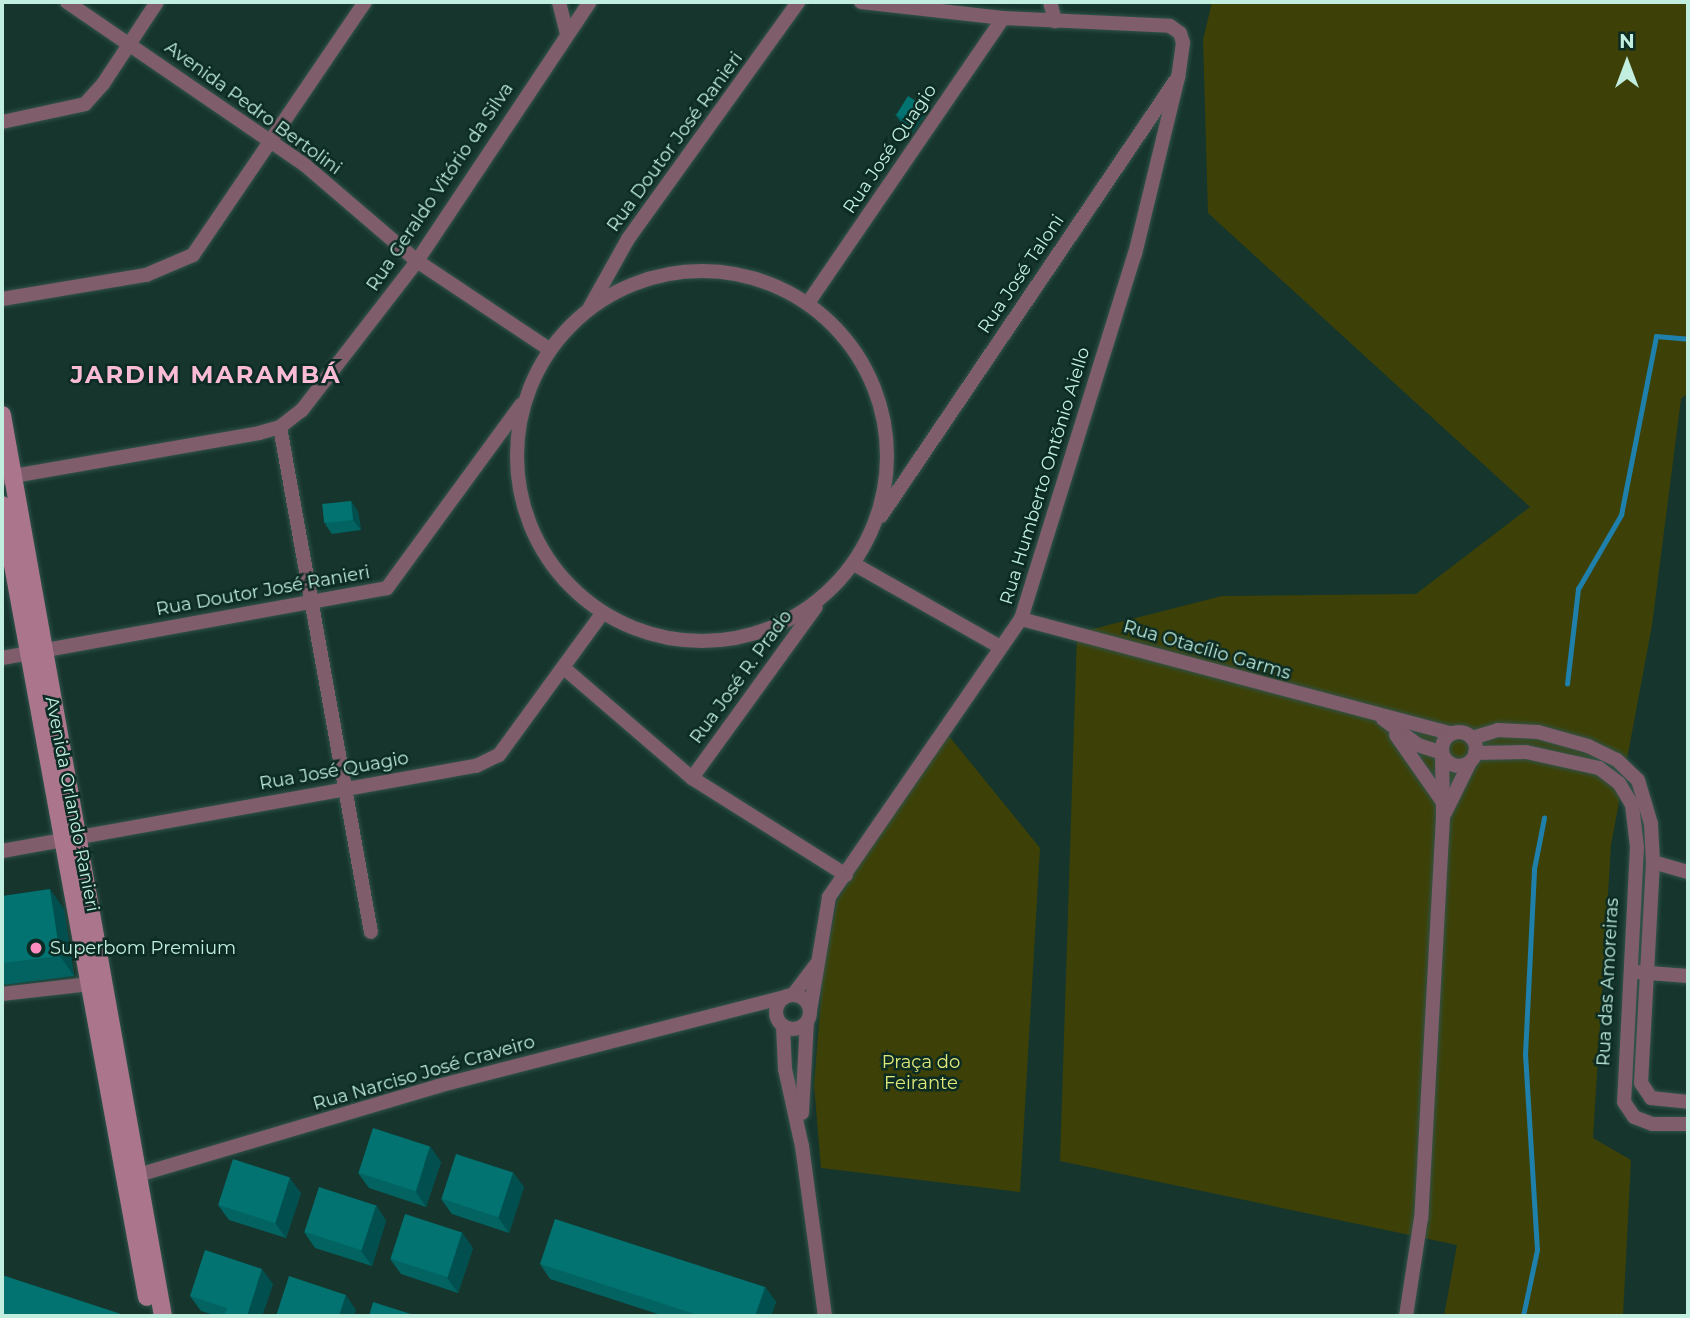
<!DOCTYPE html>
<html>
<head>
<meta charset="utf-8">
<style>
  body { margin:0 }
  #map { position:relative; width:1690px; height:1318px; overflow:hidden; background:#16352d; font-family:Montserrat,sans-serif }
  div>[style] { position:absolute }
  .green>* { inset:0; background:#3d4107 }
  .stream>* { height:4.5px; margin:-2.25px; padding:0 2.25px; transform-origin:2.25px; border-radius:2.25px; background:#1f80ab }
  .roads { filter:drop-shadow(0 0 2px #315349) drop-shadow(0 0 2px #315349) }
  .minor>* { height:14px; margin:-7px; padding:0 7px; transform-origin:7px; border-radius:7px; background:#7f5d6a }
  .minor>.ring { margin:-7px; padding:0; box-sizing:content-box; background:none; border:14px solid #7f5d6a; border-radius:50% }
  .secondary>* { height:18px; margin:-9px; padding:0 9px; transform-origin:9px; border-radius:9px; background:#ab768c }
  .wall>* { inset:0; background:#026361 }
  .shaded-wall>* { inset:0; background:#01504f }
  .building>* { inset:0; background:#027371; transform-origin:0 0 }
  .dots>* { width:19px; height:19px; translate:-50% -50%; box-sizing:border-box; border:4px solid #0c2b23; border-radius:50% }
  span { translate:-50% -50%; white-space:nowrap; text-align:center; line-height:1.15; -webkit-text-stroke:5px #0c2b23; paint-order:stroke }
  .street-label { font-size:18px; color:#c1eedf }
  .poi-label { font-size:18px; color:#c1eedf }
  .left { translate:0 -50%; text-align:left }
  .park-label { font-size:18px; color:#e0e978 }
  .district-label { font-size:24px; color:#fabbd4; font-weight:700; letter-spacing:2px }
  .frame { position:absolute; inset:0; border:4px solid #c1eedf; pointer-events:none }
  .north { position:absolute; left:1592px; top:28px; width:70px; height:70px; -webkit-text-stroke:5px #0c2b23; paint-order:stroke; rotate:0deg; font-size:19px; font-weight:700; line-height:28px; text-align:center; color:#c1eedf }
  .north::after { content:''; display:block; margin:auto; width:24px; height:32px; background:#c1eedf; clip-path:polygon(50% 0,100% 100%,50% 72%,0 100%) }
</style>
</head>
<body>
<div id="map">
  <div class="green">
    <i style="clip-path:polygon(1212px 2px,1688px 2px,1688px 393px,1681px 399px,1652px 625px,1611px 845px,1593px 1138px,1631px 1160px,1623px 1316px,1444px 1316px,1457px 1245px,1060px 1161px,1077px 633px,1222px 596px,1416px 594px,1530px 507px,1208px 213px,1203px 40px)"></i>
    <i style="clip-path:polygon(944px 730px,1040px 848px,1020px 1192px,821px 1168px,814px 1085px,823px 973px,837px 901px)"></i>
  </div>
  <div class="stream">
    <i style="left:1567px;top:684px;width:96px;rotate:-83.4deg"></i>
    <i style="left:1578px;top:589px;width:86px;rotate:-59.8deg"></i>
    <i style="left:1621px;top:515px;width:182px;rotate:-78.9deg"></i>
    <i style="left:1656px;top:336px;width:32px;rotate:5deg"></i>
    <i style="left:1523px;top:1316px;width:67px;rotate:-78deg"></i>
    <i style="left:1537px;top:1250px;width:195px;rotate:-93.5deg"></i>
    <i style="left:1525px;top:1055px;width:186px;rotate:-87.2deg"></i>
    <i style="left:1534px;top:869px;width:52px;rotate:-78.9deg"></i>
  </div>
  <div class="roads">
    <div class="minor">
      <i style="left:67px;top:2px;width:288px;rotate:34.4deg"></i>
      <i style="left:305px;top:165px;width:148px;rotate:40.6deg"></i>
      <i style="left:417px;top:261px;width:159px;rotate:33.7deg"></i>
      <i style="left:559px;top:2px;width:33px;rotate:76deg"></i>
      <i style="left:861px;top:2px;width:143px;rotate:6.4deg"></i>
      <i style="left:1003px;top:18px;width:167px;rotate:2.7deg"></i>
      <i style="left:1170px;top:26px;width:12px;rotate:35deg"></i>
      <i style="left:1180px;top:33px;width:10px;rotate:73deg"></i>
      <i style="left:1183px;top:43px;width:34px;rotate:98deg"></i>
      <i style="left:1178px;top:77px;width:530px;rotate:124.08deg"></i>
      <i style="left:1050px;top:2px;width:20px;rotate:75deg"></i>
      <i style="left:2px;top:122px;width:85px;rotate:-12.2deg"></i>
      <i style="left:85px;top:104px;width:27px;rotate:-48deg"></i>
      <i style="left:103px;top:84px;width:98px;rotate:-56.6deg"></i>
      <i class="ring" style="left:517px;top:271px;width:356px;height:356px"></i>
      <i style="left:2px;top:299px;width:146px;rotate:-9.5deg"></i>
      <i style="left:146px;top:275px;width:51px;rotate:-23.1deg"></i>
      <i style="left:193px;top:255px;width:306px;rotate:-55.8deg"></i>
      <i style="left:808px;top:303px;width:345px;rotate:-55.6deg"></i>
      <i style="left:590px;top:307px;width:78px;rotate:-60.8deg"></i>
      <i style="left:628px;top:239px;width:292px;rotate:-54.3deg"></i>
      <i style="left:280px;top:427px;width:513px;rotate:79.79deg"></i>
      <i style="left:2px;top:478px;width:261px;rotate:-9.9deg"></i>
      <i style="left:259px;top:433px;width:22px;rotate:-16deg"></i>
      <i style="left:280px;top:427px;width:28px;rotate:-38deg"></i>
      <i style="left:302px;top:410px;width:188px;rotate:-52.3deg"></i>
      <i style="left:417px;top:261px;width:311px;rotate:-56.3deg"></i>
      <i style="left:854px;top:564px;width:168px;rotate:29.6deg"></i>
      <i style="left:1021px;top:619px;width:446px;rotate:14.9deg"></i>
      <i style="left:2px;top:658px;width:391px;rotate:-10.3deg"></i>
      <i style="left:387px;top:588px;width:227px;rotate:-53.8deg"></i>
      <i style="left:564px;top:668px;width:169px;rotate:40.7deg"></i>
      <i style="left:692px;top:778px;width:182px;rotate:32.2deg"></i>
      <i style="left:1383px;top:719px;width:44px;rotate:36.6deg"></i>
      <i style="left:1418px;top:745px;width:25px;rotate:18deg"></i>
      <i style="left:1442px;top:753px;width:64px;rotate:89.1deg"></i>
      <i style="left:1443px;top:817px;width:402px;rotate:93.1deg"></i>
      <i style="left:1421px;top:1218px;width:99px;rotate:98.7deg"></i>
      <i class="ring" style="left:1442px;top:732px;width:20px;height:20px"></i>
      <i style="left:1396px;top:735px;width:82px;rotate:55deg"></i>
      <i style="left:1472px;top:738px;width:27px;rotate:-17deg"></i>
      <i style="left:1498px;top:730px;width:40px;rotate:2.9deg"></i>
      <i style="left:1538px;top:732px;width:52px;rotate:15.6deg"></i>
      <i style="left:1588px;top:746px;width:32px;rotate:26deg"></i>
      <i style="left:1617px;top:760px;width:29px;rotate:44deg"></i>
      <i style="left:1638px;top:780px;width:46px;rotate:73.5deg"></i>
      <i style="left:1651px;top:824px;width:38px;rotate:87deg"></i>
      <i style="left:1653px;top:862px;width:221px;rotate:93.1deg"></i>
      <i style="left:1641px;top:1083px;width:18px;rotate:56deg"></i>
      <i style="left:1651px;top:1098px;width:37px;rotate:6deg"></i>
      <i style="left:1475px;top:753px;width:51px;rotate:-1.1deg"></i>
      <i style="left:1526px;top:752px;width:75px;rotate:12.4deg"></i>
      <i style="left:1599px;top:768px;width:25px;rotate:37deg"></i>
      <i style="left:1619px;top:783px;width:26px;rotate:59deg"></i>
      <i style="left:1632px;top:805px;width:42px;rotate:83.2deg"></i>
      <i style="left:1637px;top:847px;width:255px;rotate:92.9deg"></i>
      <i style="left:1624px;top:1102px;width:18px;rotate:56deg"></i>
      <i style="left:1634px;top:1117px;width:19px;rotate:21deg"></i>
      <i style="left:1652px;top:1124px;width:36px"></i>
      <i style="left:692px;top:778px;width:211px;rotate:-54.1deg"></i>
      <i style="left:1445px;top:813px;width:57px;rotate:-63.9deg"></i>
      <i style="left:2px;top:851px;width:482px;rotate:-10.2deg"></i>
      <i style="left:476px;top:766px;width:25px;rotate:-26deg"></i>
      <i style="left:499px;top:755px;width:175px;rotate:-53.9deg"></i>
      <i style="left:1653px;top:862px;width:36px;rotate:16deg"></i>
      <i style="left:1636px;top:972px;width:52px;rotate:4.4deg"></i>
      <i style="left:2px;top:994px;width:97px;rotate:-6.5deg"></i>
      <i style="left:793px;top:995px;width:38px;rotate:-53deg"></i>
      <i class="ring" style="left:776px;top:995px;width:20px;height:20px"></i>
      <i style="left:810px;top:1011px;width:116px;rotate:-80.5deg"></i>
      <i style="left:829px;top:897px;width:338px;rotate:-55.4deg"></i>
      <i style="left:1021px;top:619px;width:382px;rotate:-72.7deg"></i>
      <i style="left:1135px;top:254px;width:182px;rotate:-76.3deg"></i>
      <i style="left:783px;top:1026px;width:43px;rotate:87.3deg"></i>
      <i style="left:785px;top:1069px;width:79px;rotate:77.6deg"></i>
      <i style="left:802px;top:1146px;width:172px;rotate:82.3deg"></i>
      <i style="left:802px;top:1113px;width:91px;rotate:-86.9deg"></i>
      <i style="left:128px;top:1178px;width:323px;rotate:-16.5deg"></i>
      <i style="left:438px;top:1086px;width:358px;rotate:-14.4deg"></i>
    </div>
    <div class="secondary">
      <i style="left:2px;top:415px;width:915px;rotate:79.87deg"></i>
      <i style="left:2px;top:505px;width:805px;rotate:79.63deg"></i>
    </div>
  </div>
  <div class="wall">
    <i style="clip-path:polygon(926px 113px,913px 132px,902px 124px,895px 114px)"></i>
    <i style="clip-path:polygon(351px 501px,358px 512px,361px 530px,332px 534px,325px 524px)"></i>
    <i style="clip-path:polygon(2px 896px,64px 909px,74px 976px,2px 985px)"></i>
    <i style="clip-path:polygon(441px 1162px,426px 1207px,369px 1188px,358px 1173px)"></i>
    <i style="clip-path:polygon(524px 1187px,509px 1233px,452px 1214px,441px 1199px)"></i>
    <i style="clip-path:polygon(301px 1193px,286px 1238px,229px 1220px,218px 1205px)"></i>
    <i style="clip-path:polygon(376px 1205px,386px 1221px,372px 1266px,315px 1248px,304px 1232px)"></i>
    <i style="clip-path:polygon(473px 1248px,458px 1293px,401px 1274px,390px 1259px)"></i>
    <i style="clip-path:polygon(540px 1264px,765px 1287px,776px 1302px,771px 1316px,664px 1316px,550px 1279px)"></i>
    <i style="clip-path:polygon(273px 1284px,262px 1316px,217px 1316px,201px 1311px,190px 1296px)"></i>
  </div>
  <div class="shaded-wall">
    <i style="clip-path:polygon(919px 103px,926px 113px,913px 132px,906px 122px)"></i>
    <i style="clip-path:polygon(351px 501px,358px 512px,361px 530px,353px 520px)"></i>
    <i style="clip-path:polygon(50px 889px,64px 909px,74px 976px,60px 956px)"></i>
    <i style="clip-path:polygon(430px 1146px,441px 1162px,426px 1207px,416px 1192px)"></i>
    <i style="clip-path:polygon(513px 1172px,524px 1187px,509px 1233px,498px 1217px)"></i>
    <i style="clip-path:polygon(290px 1178px,301px 1193px,286px 1238px,275px 1223px)"></i>
    <i style="clip-path:polygon(376px 1205px,386px 1221px,372px 1266px,361px 1251px)"></i>
    <i style="clip-path:polygon(462px 1232px,473px 1248px,458px 1293px,447px 1278px)"></i>
    <i style="clip-path:polygon(262px 1269px,273px 1284px,262px 1316px,247px 1316px)"></i>
    <i style="clip-path:polygon(765px 1287px,776px 1302px,771px 1316px,755px 1316px)"></i>
    <i style="clip-path:polygon(346px 1295px,356px 1310px,354px 1316px,339px 1316px)"></i>
  </div>
  <div class="building">
    <i style="left:908px;top:96px;width:13px;height:22px;rotate:32deg"></i>
    <i style="left:351px;top:501px;width:19px;height:29px;rotate:84deg"></i>
    <i style="clip-path:polygon(50px 889px,60px 956px,2px 963px,2px 896px)"></i>
    <i style="left:373px;top:1128px;width:60px;height:47px;rotate:18deg"></i>
    <i style="left:456px;top:1154px;width:60px;height:47px;rotate:18deg"></i>
    <i style="left:233px;top:1159px;width:60px;height:48px;rotate:18deg"></i>
    <i style="left:319px;top:1187px;width:60px;height:47px;rotate:18deg"></i>
    <i style="left:405px;top:1214px;width:60px;height:47px;rotate:18deg"></i>
    <i style="clip-path:polygon(555px 1219px,765px 1287px,755px 1316px,701px 1316px,540px 1264px)"></i>
    <i style="clip-path:polygon(205px 1250px,262px 1269px,247px 1316px,224px 1316px,227px 1308px,190px 1296px)"></i>
    <i style="clip-path:polygon(2px 1275px,121px 1314px,121px 1316px,2px 1316px)"></i>
    <i style="clip-path:polygon(289px 1276px,346px 1295px,339px 1316px,276px 1316px)"></i>
    <i style="clip-path:polygon(373px 1302px,417px 1316px,369px 1316px)"></i>
  </div>
  <div class="dots">
    <i style="left:36px;top:948px;background:#fd8ebf"></i>
  </div>
  <div class="street-label">
    <span style="left:253px;top:108px;rotate:36deg">Avenida Pedro Bertolini</span>
    <span style="left:675px;top:142px;rotate:-54deg">Rua Doutor José Ranieri</span>
    <span style="left:890px;top:149px;rotate:-56deg">Rua José Quagio</span>
    <span style="left:440px;top:187px;rotate:-56deg">Rua Geraldo Vitório da Silva</span>
    <span style="left:1021px;top:274px;rotate:-56deg">Rua José Taloni</span>
    <span style="left:1045px;top:476px;rotate:-73deg">Rua Humberto Ontõnio Aiello</span>
    <span style="left:263px;top:591px;rotate:-10deg">Rua Doutor José Ranieri</span>
    <span style="left:1207px;top:650px;rotate:16deg">Rua Otacílio Garms</span>
    <span style="left:741px;top:677px;rotate:-54deg">Rua José R. Prado</span>
    <span style="left:334px;top:771px;rotate:-10deg">Rua José Quagio</span>
    <span style="left:72px;top:804px;rotate:79deg">Avenida Orlando Ranieri</span>
    <span style="left:1608px;top:982px;rotate:-87deg">Rua das Amoreiras</span>
    <span style="left:424px;top:1073px;rotate:-16deg">Rua Narciso José Craveiro</span>
  </div>
  <div class="poi-label">
    <span class="left" style="left:50px;top:948px">Superbom Premium</span>
  </div>
  <div class="park-label">
    <span style="left:921px;top:1073px">Praça do<br>Feirante</span>
  </div>
  <div class="district-label">
    <span style="left:206px;top:375px">JARDIM MARAMBÁ</span>
  </div>
  <div class="frame"></div>
  <div class="north">N</div>
</div>
</body>
</html>
